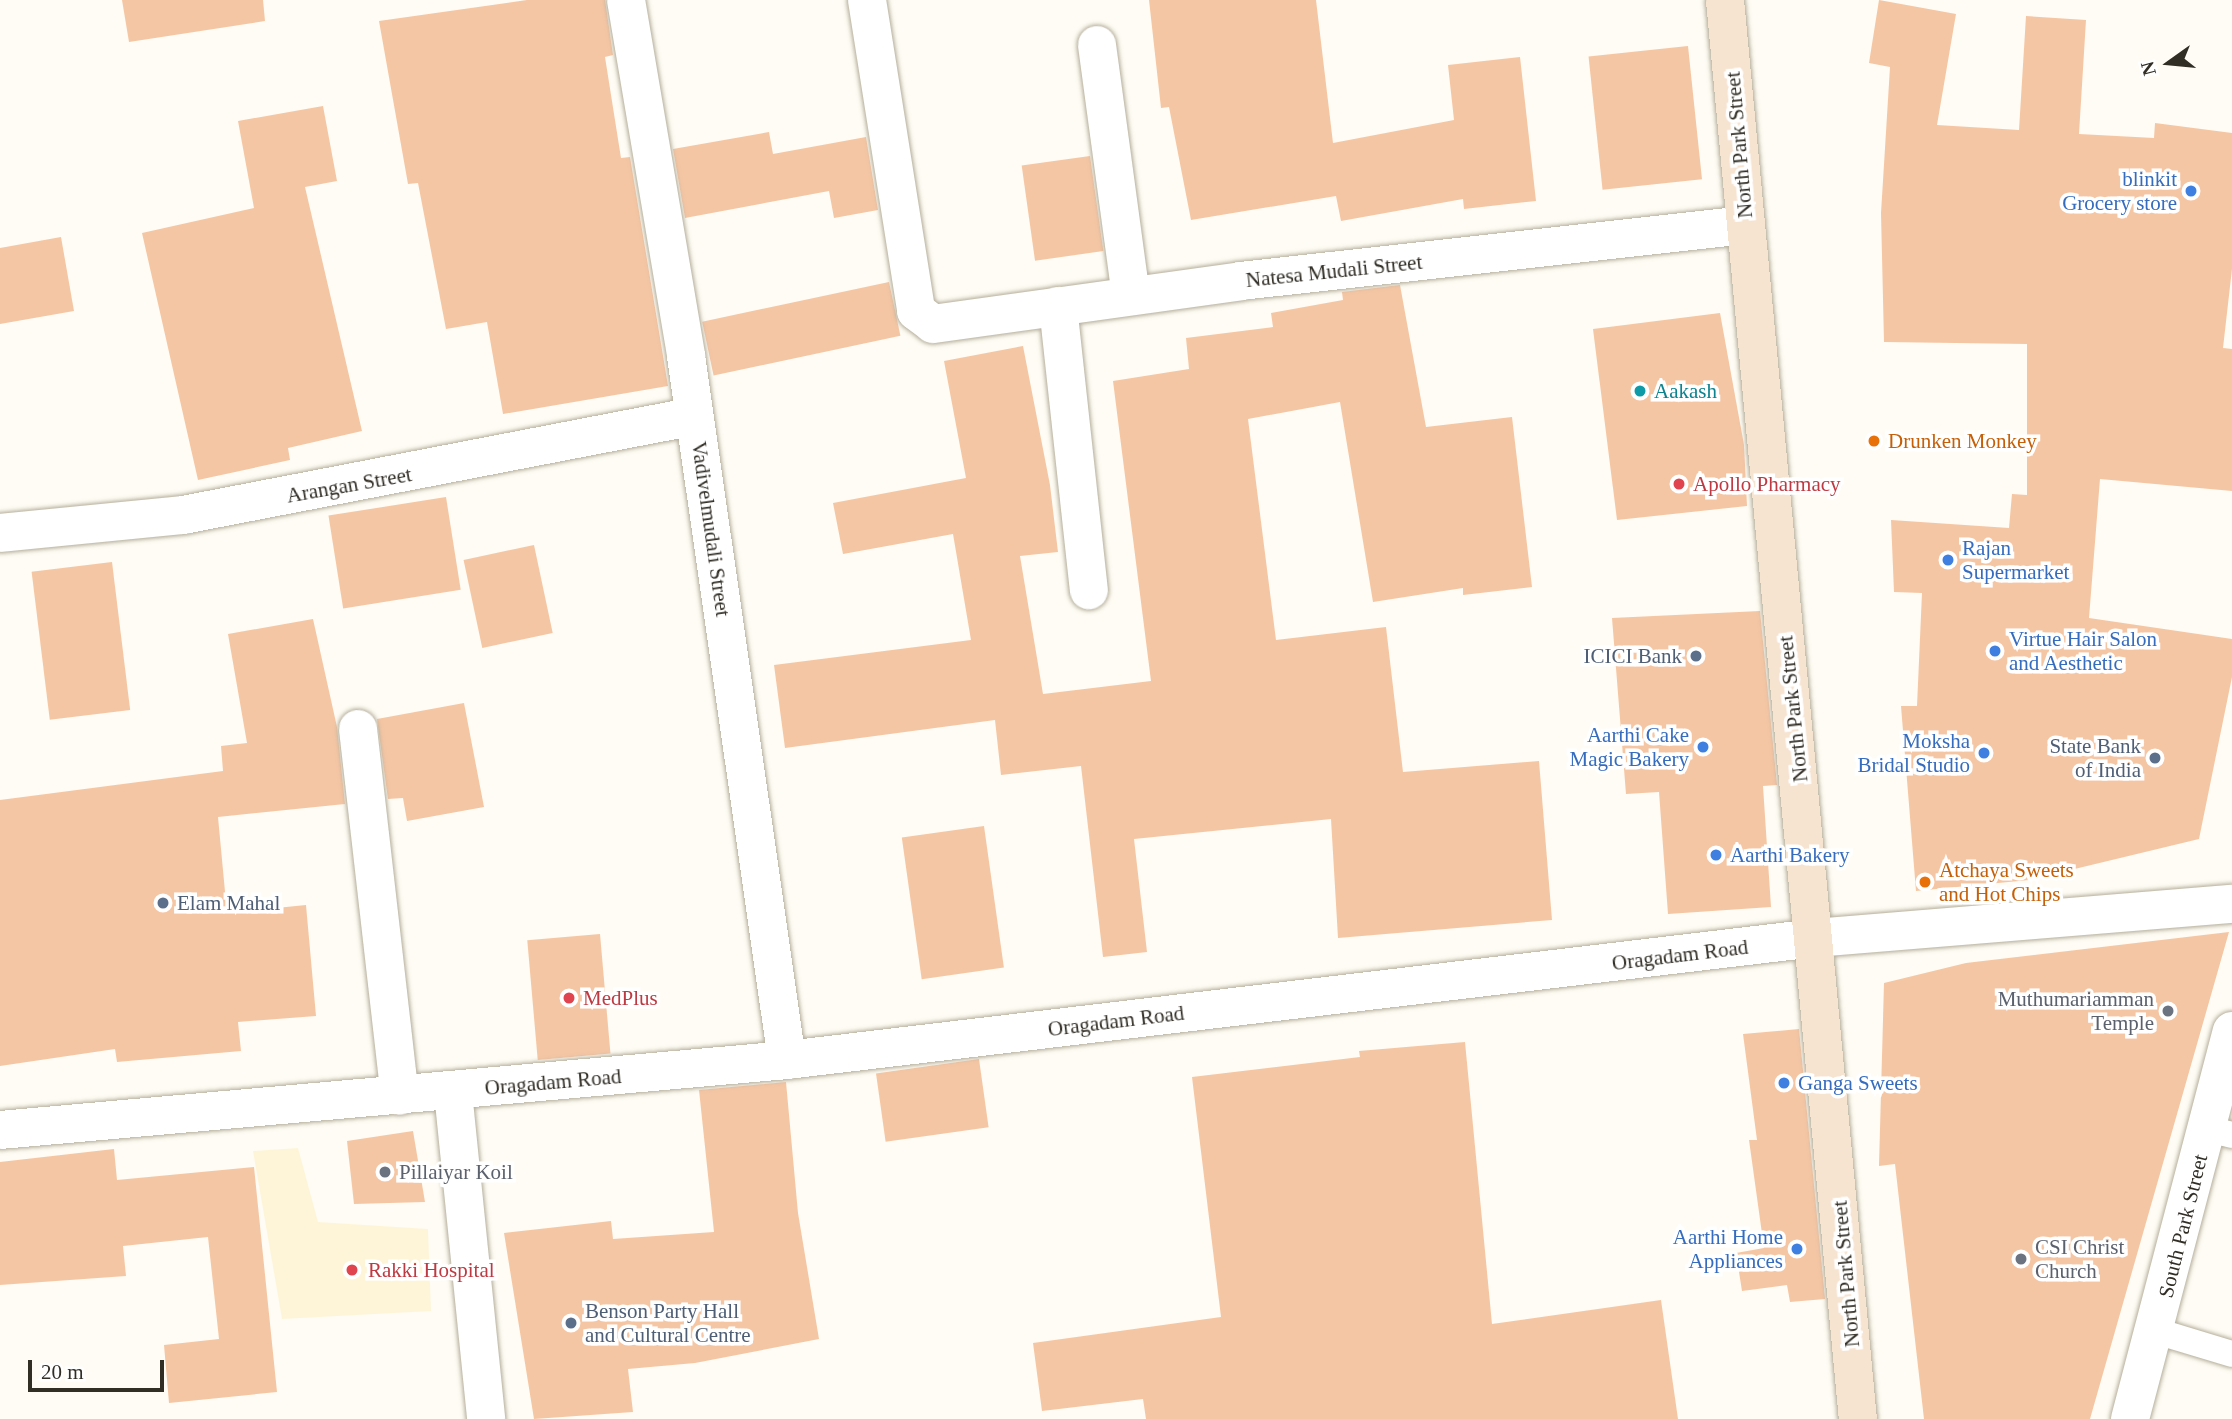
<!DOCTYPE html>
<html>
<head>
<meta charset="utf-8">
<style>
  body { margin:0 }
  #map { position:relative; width:2232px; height:1419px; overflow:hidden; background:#fefcf4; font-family:"Times New Roman",serif }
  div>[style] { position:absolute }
  .built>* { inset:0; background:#fef5d9 }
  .building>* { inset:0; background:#f5c6a4; transform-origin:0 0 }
  .roads { filter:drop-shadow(0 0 2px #b5ae9b) drop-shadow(0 0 2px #b5ae9b) }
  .service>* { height:26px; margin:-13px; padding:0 13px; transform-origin:13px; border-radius:13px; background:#fff }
  .minor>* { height:38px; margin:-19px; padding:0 19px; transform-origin:19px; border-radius:19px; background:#fff }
  .tertiary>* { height:38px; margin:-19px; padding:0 19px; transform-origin:19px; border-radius:19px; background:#fff }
  .secondary>* { height:38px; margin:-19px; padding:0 19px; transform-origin:19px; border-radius:19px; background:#f6e3d0 }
  .dots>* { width:19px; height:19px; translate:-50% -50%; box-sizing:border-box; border:4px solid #fff; border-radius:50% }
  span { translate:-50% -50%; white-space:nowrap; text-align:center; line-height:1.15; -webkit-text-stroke:7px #fff; paint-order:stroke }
  .street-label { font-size:21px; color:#312e26 }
  .shop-label { font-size:21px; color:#366cbe }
  .right { translate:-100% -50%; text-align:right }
  .left { translate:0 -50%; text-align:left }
  .culture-label { font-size:21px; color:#0d838f }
  .food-label { font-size:21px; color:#c56008 }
  .health-label { font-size:21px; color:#be3a42 }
  .service-label { font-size:21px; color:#4e5e75 }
  .worship-label { font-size:21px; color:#5b616d }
  .north { position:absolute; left:2134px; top:28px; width:70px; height:70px; -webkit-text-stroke:5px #fff; paint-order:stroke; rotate:255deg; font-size:19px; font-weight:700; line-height:28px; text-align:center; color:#312e26 }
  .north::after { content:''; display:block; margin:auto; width:24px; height:32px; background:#312e26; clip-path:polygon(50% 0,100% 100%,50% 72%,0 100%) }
  .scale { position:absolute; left:28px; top:1360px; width:136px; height:32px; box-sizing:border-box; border:4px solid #312e26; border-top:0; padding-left:9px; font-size:21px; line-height:24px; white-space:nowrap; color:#312e26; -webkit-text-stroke:5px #fff; paint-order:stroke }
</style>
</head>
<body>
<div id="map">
  <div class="built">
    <i style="clip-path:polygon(298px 1148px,318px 1222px,428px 1229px,431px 1311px,282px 1319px,253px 1151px)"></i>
  </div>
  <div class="building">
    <i style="clip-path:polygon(122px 0,263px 0,265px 21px,129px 42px)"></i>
    <i style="clip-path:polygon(527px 0,605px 0,613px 55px,605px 57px,621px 158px,630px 157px,668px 386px,503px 414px,487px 322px,446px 329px,418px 183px,408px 184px,379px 21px)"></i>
    <i style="clip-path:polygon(1149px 0,1316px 0,1333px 143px,1454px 120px,1448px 65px,1520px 57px,1536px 201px,1464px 209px,1463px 199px,1341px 221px,1336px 196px,1191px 220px,1169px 107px,1161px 108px)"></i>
    <i style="clip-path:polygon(1879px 0,1956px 14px,1937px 125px,2019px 130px,2026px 16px,2086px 20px,2079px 134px,2154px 138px,2155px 123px,2232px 133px,2232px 269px,2223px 348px,2232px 349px,2232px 491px,2100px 479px,2089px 618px,2232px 639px,2232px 677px,2199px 839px,2029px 880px,1916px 891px,1901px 706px,1917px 706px,1922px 593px,1894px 592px,1891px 520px,2009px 528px,2012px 494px,2027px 495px,2027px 344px,1884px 342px,1881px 213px,1890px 67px,1869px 63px)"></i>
    <i style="left:1688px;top:46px;width:134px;height:100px;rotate:84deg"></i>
    <i style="clip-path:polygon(323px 106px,337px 181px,305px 187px,362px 431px,288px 448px,290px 460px,198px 480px,142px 233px,254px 208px,238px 121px)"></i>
    <i style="clip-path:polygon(769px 132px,773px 154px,866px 137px,878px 210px,834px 218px,829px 191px,685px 218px,673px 149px)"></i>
    <i style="left:1090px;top:156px;width:96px;height:69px;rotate:82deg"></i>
    <i style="clip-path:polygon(61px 237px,74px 311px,0 324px,0 248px)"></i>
    <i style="left:889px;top:282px;width:55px;height:191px;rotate:78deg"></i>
    <i style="clip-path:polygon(1400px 285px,1426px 427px,1512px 417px,1532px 587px,1463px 595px,1463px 588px,1373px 602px,1340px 402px,1248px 419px,1276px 640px,1386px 627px,1403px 772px,1539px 761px,1552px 920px,1338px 938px,1331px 819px,1134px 839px,1147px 952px,1103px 957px,1081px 766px,1001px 775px,995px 720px,785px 748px,774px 665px,971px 640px,953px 534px,843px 554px,833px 503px,966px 478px,944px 361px,1023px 346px,1050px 485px,1058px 552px,1020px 556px,1043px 694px,1151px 681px,1113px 381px,1189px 369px,1186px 338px,1273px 327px,1271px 313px,1343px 300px,1342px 292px)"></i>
    <i style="clip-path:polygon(1720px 313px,1744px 445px,1747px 506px,1617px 520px,1593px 329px)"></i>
    <i style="left:446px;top:497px;width:94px;height:119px;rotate:81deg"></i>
    <i style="left:534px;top:545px;width:90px;height:72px;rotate:78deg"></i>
    <i style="left:112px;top:562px;width:149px;height:81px;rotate:83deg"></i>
    <i style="clip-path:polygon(1760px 611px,1777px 785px,1763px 786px,1771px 907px,1668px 914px,1659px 792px,1626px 794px,1612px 618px)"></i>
    <i style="clip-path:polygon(313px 619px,337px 727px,345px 804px,218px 817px,227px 913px,306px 905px,316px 1016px,238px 1022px,241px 1051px,117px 1062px,115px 1049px,0 1066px,0 800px,223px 771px,221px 746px,247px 743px,228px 634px)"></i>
    <i style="clip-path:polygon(464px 703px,484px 807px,407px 821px,403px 798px,388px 799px,377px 719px)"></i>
    <i style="left:984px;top:826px;width:143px;height:83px;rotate:82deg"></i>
    <i style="clip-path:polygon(2229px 932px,2090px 1419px,1924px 1419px,1895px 1164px,1879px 1166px,1884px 983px,1966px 963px)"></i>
    <i style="left:600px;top:934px;width:120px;height:73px;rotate:85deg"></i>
    <i style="clip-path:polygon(1799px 1029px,1825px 1299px,1790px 1302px,1787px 1285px,1742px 1291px,1736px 1253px,1764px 1248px,1749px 1140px,1757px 1140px,1743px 1034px)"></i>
    <i style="clip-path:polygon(1465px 1042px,1492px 1324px,1661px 1300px,1678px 1419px,1146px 1419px,1143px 1399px,1042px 1411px,1033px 1343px,1221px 1317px,1192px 1077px,1360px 1057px,1359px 1051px)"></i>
    <i style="left:979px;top:1059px;width:69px;height:104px;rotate:82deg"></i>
    <i style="clip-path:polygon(786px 1082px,798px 1213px,819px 1339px,695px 1363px,628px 1369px,633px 1412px,534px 1419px,504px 1233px,611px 1221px,613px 1239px,714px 1232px,699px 1090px)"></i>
    <i style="clip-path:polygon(413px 1131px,425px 1202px,354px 1204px,347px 1141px)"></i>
    <i style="clip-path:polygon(114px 1149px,117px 1180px,254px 1167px,277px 1392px,169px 1403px,164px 1345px,219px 1339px,208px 1237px,123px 1246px,126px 1276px,0 1285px,0 1162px)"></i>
  </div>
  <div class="roads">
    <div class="service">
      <i style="left:2208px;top:1129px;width:25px;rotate:14deg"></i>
      <i style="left:2156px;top:1331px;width:79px;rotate:16.8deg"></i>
    </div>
    <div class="minor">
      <i style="left:626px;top:0;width:361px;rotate:80.4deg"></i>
      <i style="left:686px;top:356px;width:711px;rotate:81.84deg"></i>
      <i style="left:867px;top:0;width:315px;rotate:81deg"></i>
      <i style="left:916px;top:311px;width:21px;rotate:37deg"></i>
      <i style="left:933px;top:324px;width:311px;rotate:-7.9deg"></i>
      <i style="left:1241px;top:281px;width:508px;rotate:-6.33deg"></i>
      <i style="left:1097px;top:45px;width:253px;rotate:82.3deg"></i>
      <i style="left:1058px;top:306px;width:286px;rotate:83.8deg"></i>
      <i style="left:0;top:533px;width:184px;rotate:-5.6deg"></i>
      <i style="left:183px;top:515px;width:521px;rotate:-10.94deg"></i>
      <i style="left:358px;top:729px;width:369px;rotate:83.5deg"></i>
      <i style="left:453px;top:1092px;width:329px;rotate:84.2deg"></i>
      <i style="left:0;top:1130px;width:790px;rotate:-5.08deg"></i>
      <i style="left:787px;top:1060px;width:1035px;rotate:-6.77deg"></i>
      <i style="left:1815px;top:938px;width:418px;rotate:-4.7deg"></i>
    </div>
    <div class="tertiary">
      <i style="left:2130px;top:1419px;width:401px;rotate:-75.3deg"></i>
    </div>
    <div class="secondary">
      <i style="left:1725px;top:0;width:1425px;rotate:84.65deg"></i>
    </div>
  </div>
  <div class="dots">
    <i style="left:2191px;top:191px;background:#3f7fe0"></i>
    <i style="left:1640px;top:391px;background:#0f9aa8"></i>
    <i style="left:1874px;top:441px;background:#e8710a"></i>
    <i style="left:1679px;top:484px;background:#e0444e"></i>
    <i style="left:1948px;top:560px;background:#3f7fe0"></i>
    <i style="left:1995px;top:651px;background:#3f7fe0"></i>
    <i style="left:1696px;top:656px;background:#5c6f8a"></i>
    <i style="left:1703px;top:747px;background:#3f7fe0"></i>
    <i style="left:1984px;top:753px;background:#3f7fe0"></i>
    <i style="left:2155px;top:758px;background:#5c6f8a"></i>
    <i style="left:1716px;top:855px;background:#3f7fe0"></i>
    <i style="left:1925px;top:882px;background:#e8710a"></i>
    <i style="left:163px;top:903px;background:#5c6f8a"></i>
    <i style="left:569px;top:998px;background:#e0444e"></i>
    <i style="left:2168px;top:1011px;background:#6b7280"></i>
    <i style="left:1784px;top:1083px;background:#3f7fe0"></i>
    <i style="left:385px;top:1172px;background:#6b7280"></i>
    <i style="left:1797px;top:1249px;background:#3f7fe0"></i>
    <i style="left:2021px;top:1259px;background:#6b7280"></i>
    <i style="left:352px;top:1270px;background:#e0444e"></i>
    <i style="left:571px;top:1323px;background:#5c6f8a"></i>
  </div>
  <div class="street-label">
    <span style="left:1739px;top:145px;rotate:-95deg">North Park Street</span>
    <span style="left:1334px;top:271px;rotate:-6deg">Natesa Mudali Street</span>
    <span style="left:349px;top:485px;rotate:-10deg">Arangan Street</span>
    <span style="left:711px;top:529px;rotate:82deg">Vadivelmudali Street</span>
    <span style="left:1793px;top:709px;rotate:-96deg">North Park Street</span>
    <span style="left:1680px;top:955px;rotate:-7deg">Oragadam Road</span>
    <span style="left:1116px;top:1021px;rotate:-7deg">Oragadam Road</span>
    <span style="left:553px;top:1082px;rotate:-5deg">Oragadam Road</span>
    <span style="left:2183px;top:1226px;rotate:-76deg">South Park Street</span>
    <span style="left:1846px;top:1274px;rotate:-95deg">North Park Street</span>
  </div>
  <div class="shop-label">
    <span class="right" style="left:2177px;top:191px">blinkit<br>Grocery store</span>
    <span class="left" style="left:1962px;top:560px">Rajan<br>Supermarket</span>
    <span class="left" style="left:2009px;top:651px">Virtue Hair Salon<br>and Aesthetic</span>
    <span class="right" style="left:1689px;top:747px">Aarthi Cake<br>Magic Bakery</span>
    <span class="right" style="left:1970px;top:753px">Moksha<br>Bridal Studio</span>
    <span class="left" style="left:1730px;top:855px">Aarthi Bakery</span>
    <span class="left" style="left:1798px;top:1083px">Ganga Sweets</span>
    <span class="right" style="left:1783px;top:1249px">Aarthi Home<br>Appliances</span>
  </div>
  <div class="culture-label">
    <span class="left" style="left:1654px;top:391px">Aakash</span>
  </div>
  <div class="food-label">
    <span class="left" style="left:1888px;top:441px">Drunken Monkey</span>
    <span class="left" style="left:1939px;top:882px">Atchaya Sweets<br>and Hot Chips</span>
  </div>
  <div class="health-label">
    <span class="left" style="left:1693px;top:484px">Apollo Pharmacy</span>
    <span class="left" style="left:583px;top:998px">MedPlus</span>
    <span class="left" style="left:368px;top:1270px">Rakki Hospital</span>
  </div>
  <div class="service-label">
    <span class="right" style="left:1682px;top:656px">ICICI Bank</span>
    <span class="right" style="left:2141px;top:758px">State Bank<br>of India</span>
    <span class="left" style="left:177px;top:903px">Elam Mahal</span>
    <span class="left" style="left:585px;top:1323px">Benson Party Hall<br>and Cultural Centre</span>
  </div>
  <div class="worship-label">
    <span class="right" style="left:2154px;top:1011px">Muthumariamman<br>Temple</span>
    <span class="left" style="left:399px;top:1172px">Pillaiyar Koil</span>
    <span class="left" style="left:2035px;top:1259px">CSI Christ<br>Church</span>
  </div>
  <div class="north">N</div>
  <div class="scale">20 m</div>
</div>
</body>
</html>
